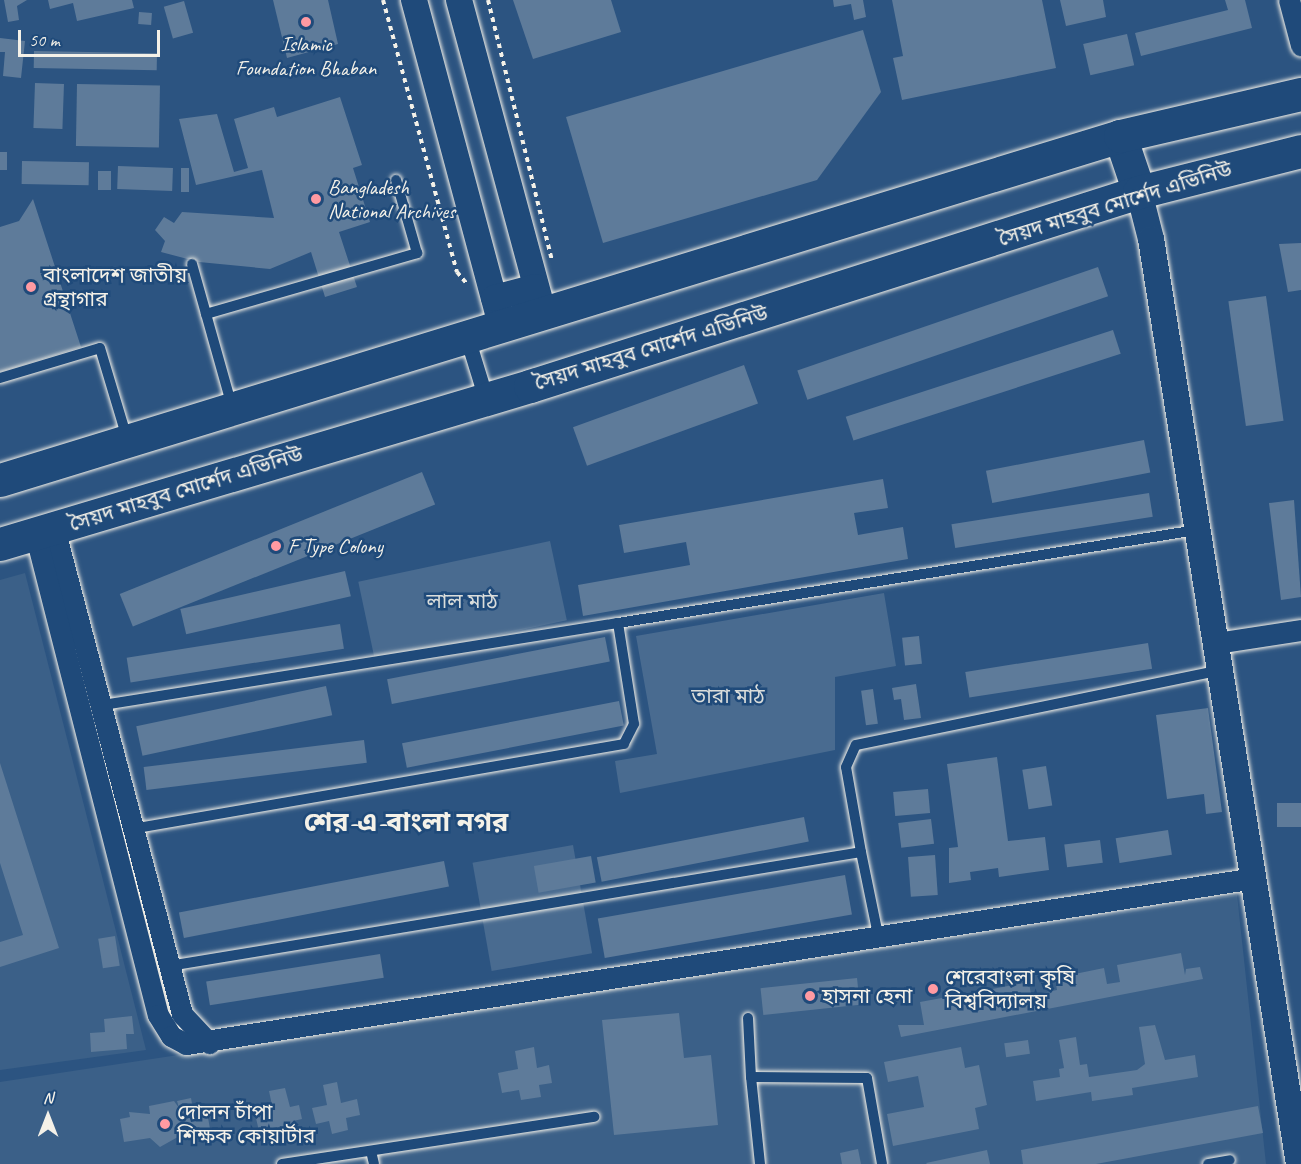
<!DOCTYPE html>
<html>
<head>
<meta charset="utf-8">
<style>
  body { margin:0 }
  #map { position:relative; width:1301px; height:1164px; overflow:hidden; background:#2c5481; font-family:Caveat,"Noto Sans Bengali",sans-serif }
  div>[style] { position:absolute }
  .built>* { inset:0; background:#3b6088 }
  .green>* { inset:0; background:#496b90; transform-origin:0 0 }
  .building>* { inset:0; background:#5e7b9a; transform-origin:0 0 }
  .path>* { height:4px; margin-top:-2px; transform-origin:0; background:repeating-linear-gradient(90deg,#f4f1e8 0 4.5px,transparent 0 9px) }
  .roads { filter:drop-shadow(0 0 2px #f4f1e8) drop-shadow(0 0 2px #f4f1e8) }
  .service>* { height:10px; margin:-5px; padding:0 5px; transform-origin:5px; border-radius:5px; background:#1f4a7a }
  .pedestrian>* { height:15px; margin:-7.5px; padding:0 7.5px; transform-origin:7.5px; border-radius:7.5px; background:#1f4a7a }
  .minor>* { height:21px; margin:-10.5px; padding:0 10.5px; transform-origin:10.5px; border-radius:10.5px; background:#1f4a7a }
  .tertiary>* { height:26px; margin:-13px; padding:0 13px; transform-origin:13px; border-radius:13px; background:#1f4a7a }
  .primary>* { height:33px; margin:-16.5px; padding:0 16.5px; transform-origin:16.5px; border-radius:16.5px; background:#1f4a7a }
  .dots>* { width:16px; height:16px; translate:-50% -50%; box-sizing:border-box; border:3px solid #1f4a7a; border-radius:50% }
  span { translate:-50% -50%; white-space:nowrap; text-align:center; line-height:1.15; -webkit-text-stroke:5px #1f4a7a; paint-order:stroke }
  .poi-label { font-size:21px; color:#f4f1e8 }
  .left { translate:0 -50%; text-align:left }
  .street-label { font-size:21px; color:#f4f1e8 }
  .park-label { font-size:21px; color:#dadddb }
  .district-label { font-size:27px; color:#f4f1e8; font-weight:700 }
  .north { position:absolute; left:18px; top:1086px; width:60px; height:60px; -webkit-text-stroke:4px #1f4a7a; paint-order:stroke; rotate:0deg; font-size:16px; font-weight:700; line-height:24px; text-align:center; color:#f4f1e8 }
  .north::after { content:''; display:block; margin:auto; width:21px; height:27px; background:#f4f1e8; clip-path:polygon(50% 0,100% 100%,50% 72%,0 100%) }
  .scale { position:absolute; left:18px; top:30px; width:142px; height:27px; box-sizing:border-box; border:3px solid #f4f1e8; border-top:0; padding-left:8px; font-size:18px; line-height:21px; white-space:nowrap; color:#f4f1e8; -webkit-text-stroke:4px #1f4a7a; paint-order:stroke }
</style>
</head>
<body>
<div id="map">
  <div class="built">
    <i style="clip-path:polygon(25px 573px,146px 1050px,0 1070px,0 580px)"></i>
    <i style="clip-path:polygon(1237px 895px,1266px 1164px,0 1164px,0 1082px)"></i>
  </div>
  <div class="green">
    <i style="left:550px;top:541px;width:81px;height:196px;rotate:78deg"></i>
    <i style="clip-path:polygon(884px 593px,896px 666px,835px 677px,835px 750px,620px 793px,615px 761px,657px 754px,636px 636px)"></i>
    <i style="left:573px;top:845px;width:110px;height:102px;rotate:80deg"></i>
  </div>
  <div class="building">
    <i style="clip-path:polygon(4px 0,27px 0,17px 6px,19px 20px,8px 22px)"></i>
    <i style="clip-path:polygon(48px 0,132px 0,134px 8px,77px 21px,73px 3px,50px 9px)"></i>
    <i style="clip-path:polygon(273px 0,328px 0,338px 44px,287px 58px)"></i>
    <i style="clip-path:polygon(513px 0,611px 0,621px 32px,533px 59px)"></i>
    <i style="clip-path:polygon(833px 0,863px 0,866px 17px,854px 20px,851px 4px,834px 7px)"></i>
    <i style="clip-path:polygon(892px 0,1042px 0,1056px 68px,902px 100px,893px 58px,903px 56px)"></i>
    <i style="clip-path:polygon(1060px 0,1103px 0,1106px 17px,1066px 26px)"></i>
    <i style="clip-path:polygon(1225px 0,1245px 0,1252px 28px,1141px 56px,1135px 33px,1228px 10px)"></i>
    <i style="left:184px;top:1px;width:33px;height:21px;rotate:74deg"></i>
    <i style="left:139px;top:12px;width:13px;height:12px;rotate:4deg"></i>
    <i style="clip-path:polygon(863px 30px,881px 92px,817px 180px,603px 243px,566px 117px)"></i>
    <i style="left:1127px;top:34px;width:32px;height:45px;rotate:77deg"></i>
    <i style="clip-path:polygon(0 38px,25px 41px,21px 78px,3px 76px,5px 52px,0 52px)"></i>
    <i style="left:34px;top:51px;width:123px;height:17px;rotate:1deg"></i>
    <i style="left:35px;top:83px;width:29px;height:45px;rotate:2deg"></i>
    <i style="left:77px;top:84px;width:83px;height:62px;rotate:1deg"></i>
    <i style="clip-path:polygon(340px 97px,362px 165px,353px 168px,370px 222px,339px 232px,357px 287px,325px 297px,311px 252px,270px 269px,199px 262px,161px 252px,165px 241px,155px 230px,164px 217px,174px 223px,182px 212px,274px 218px,262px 170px,196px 185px,179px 119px,217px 114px,234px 172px,248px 168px,234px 119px,274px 107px,277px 117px)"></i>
    <i style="left:0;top:152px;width:7px;height:18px"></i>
    <i style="left:22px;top:161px;width:67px;height:23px;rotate:1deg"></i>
    <i style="left:118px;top:166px;width:55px;height:23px;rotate:2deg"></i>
    <i style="left:181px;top:168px;width:8px;height:24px"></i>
    <i style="left:98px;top:171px;width:13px;height:19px"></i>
    <i style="clip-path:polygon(33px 199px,81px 347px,0 372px,0 227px,19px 221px)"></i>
    <i style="clip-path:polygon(1301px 243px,1301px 290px,1288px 292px,1279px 244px)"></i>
    <i style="left:1098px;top:267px;width:31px;height:318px;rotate:71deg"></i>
    <i style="left:1266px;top:296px;width:126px;height:38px;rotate:82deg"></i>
    <i style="left:1113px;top:330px;width:25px;height:281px;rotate:72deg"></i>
    <i style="left:744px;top:365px;width:41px;height:182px;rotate:70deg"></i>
    <i style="left:1144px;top:440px;width:33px;height:161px;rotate:79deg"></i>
    <i style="left:422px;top:472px;width:35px;height:326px;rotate:68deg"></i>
    <i style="clip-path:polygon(883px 479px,888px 508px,854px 513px,858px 535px,903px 527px,908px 559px,583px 616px,578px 585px,690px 565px,686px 542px,624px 553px,619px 525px)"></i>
    <i style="left:1149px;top:493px;width:24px;height:200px;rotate:81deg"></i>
    <i style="clip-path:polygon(1294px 500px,1301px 597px,1281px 600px,1269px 503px)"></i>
    <i style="left:345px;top:571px;width:26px;height:169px;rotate:77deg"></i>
    <i style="left:340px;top:624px;width:25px;height:216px;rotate:81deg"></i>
    <i style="left:919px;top:636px;width:28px;height:17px;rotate:84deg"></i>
    <i style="left:605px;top:637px;width:25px;height:222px;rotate:79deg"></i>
    <i style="left:1148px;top:643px;width:26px;height:185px;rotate:81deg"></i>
    <i style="clip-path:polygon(916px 684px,921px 718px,904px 720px,901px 699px,894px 700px,892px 688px)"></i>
    <i style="left:326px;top:686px;width:30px;height:194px;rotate:78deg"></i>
    <i style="left:873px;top:689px;width:35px;height:12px;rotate:82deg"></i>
    <i style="left:619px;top:701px;width:25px;height:221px;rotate:79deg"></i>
    <i style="clip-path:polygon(1208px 708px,1222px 812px,1206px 814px,1204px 794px,1167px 799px,1156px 715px)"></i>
    <i style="left:364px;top:740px;width:23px;height:222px;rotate:83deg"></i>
    <i style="clip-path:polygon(997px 757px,1008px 841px,1045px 837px,1049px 870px,999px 877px,998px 868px,970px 872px,971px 880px,949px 883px,949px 848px,958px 847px,947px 764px)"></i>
    <i style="clip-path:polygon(0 763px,59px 948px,0 967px,0 942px,23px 935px,0 863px)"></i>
    <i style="left:1046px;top:766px;width:40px;height:24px;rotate:81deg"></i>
    <i style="left:928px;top:789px;width:24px;height:35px;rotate:85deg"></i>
    <i style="left:1301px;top:803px;width:24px;height:24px;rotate:90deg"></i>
    <i style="left:804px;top:817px;width:25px;height:211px;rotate:79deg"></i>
    <i style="left:931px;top:819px;width:25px;height:33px;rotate:83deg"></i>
    <i style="left:1168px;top:830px;width:25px;height:53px;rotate:81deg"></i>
    <i style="left:1100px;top:840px;width:23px;height:36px;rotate:83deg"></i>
    <i style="left:935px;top:855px;width:40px;height:27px;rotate:86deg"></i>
    <i style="left:591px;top:856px;width:27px;height:58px;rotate:80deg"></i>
    <i style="left:444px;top:861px;width:26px;height:270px;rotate:79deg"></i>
    <i style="left:845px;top:875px;width:40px;height:251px;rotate:80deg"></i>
    <i style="left:115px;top:936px;width:30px;height:17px;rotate:81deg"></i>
    <i style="clip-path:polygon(1181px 953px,1185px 975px,1186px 969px,1200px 967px,1203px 979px,901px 1037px,898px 1025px,924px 1025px,920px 1002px,969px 993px,972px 1010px,980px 1008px,977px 992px,1029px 982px,1031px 995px,1057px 990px,1055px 978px,1104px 968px,1107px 984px,1120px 982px,1117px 965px)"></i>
    <i style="left:380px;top:954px;width:24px;height:176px;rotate:81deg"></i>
    <i style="left:857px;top:978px;width:27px;height:97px;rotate:84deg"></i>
    <i style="clip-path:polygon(679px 1013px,684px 1058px,711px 1055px,718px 1125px,614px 1135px,602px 1020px)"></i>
    <i style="clip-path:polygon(132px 1016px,134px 1034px,126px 1034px,127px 1049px,91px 1052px,90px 1033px,105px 1032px,104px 1019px)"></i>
    <i style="clip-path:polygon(1155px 1025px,1165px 1060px,1195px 1055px,1198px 1077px,1132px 1088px,1133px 1095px,1092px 1101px,1091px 1092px,1036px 1101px,1033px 1081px,1060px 1077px,1059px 1069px,1064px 1068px,1059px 1040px,1076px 1037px,1080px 1065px,1087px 1064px,1089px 1077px,1137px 1070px,1145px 1064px,1139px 1027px)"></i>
    <i style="left:1028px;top:1040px;width:14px;height:24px;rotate:82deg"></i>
    <i style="clip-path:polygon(534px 1047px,537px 1068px,549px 1065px,552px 1083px,539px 1085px,541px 1097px,521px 1100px,519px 1090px,502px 1093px,498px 1073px,518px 1069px,515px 1051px)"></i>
    <i style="clip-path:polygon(961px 1047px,965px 1068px,979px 1065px,987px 1105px,975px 1108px,979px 1129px,893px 1146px,887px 1114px,924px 1107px,918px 1076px,888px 1082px,884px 1062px)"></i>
    <i style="clip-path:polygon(337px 1082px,341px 1103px,357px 1099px,360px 1115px,346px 1118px,348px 1130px,332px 1134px,329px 1121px,316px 1124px,312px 1108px,327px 1105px,323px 1085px)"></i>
    <i style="clip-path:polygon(285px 1088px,290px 1107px,299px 1105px,302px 1119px,293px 1121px,296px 1135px,279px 1139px,277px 1127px,259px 1131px,255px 1114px,273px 1110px,269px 1091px)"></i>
    <i style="clip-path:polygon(191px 1098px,193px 1109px,206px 1106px,210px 1129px,185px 1133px,160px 1147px,150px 1138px,124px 1142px,120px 1119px,130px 1117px,129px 1112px,150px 1114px,149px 1106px,174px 1101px,179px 1108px,177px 1101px)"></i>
    <i style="clip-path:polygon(1258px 1106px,1263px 1133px,1096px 1164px,1023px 1164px,1021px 1150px)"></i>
    <i style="clip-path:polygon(858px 1149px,861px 1164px,842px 1164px,840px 1153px)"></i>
    <i style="clip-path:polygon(987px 1150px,990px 1164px,927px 1164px,926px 1163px)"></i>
  </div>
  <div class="path">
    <i style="left:383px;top:0;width:282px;rotate:74.8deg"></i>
    <i style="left:457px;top:272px;width:16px;rotate:50deg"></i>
    <i style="left:488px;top:0;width:269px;rotate:76.2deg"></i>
  </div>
  <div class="roads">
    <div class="service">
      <i style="left:192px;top:264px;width:148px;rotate:74.3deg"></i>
      <i style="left:206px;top:314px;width:220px;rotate:-16.1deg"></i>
      <i style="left:417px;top:253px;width:76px;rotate:-106deg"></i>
      <i style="left:0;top:378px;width:104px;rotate:-16.7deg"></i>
      <i style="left:100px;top:348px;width:94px;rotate:73.3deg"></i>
      <i style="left:618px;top:623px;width:586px;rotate:-9.13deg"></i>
      <i style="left:103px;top:705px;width:521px;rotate:-9.05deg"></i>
      <i style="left:618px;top:623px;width:102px;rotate:81deg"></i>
      <i style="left:634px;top:724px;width:22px;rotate:117deg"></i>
      <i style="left:624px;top:744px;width:497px;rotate:170.2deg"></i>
      <i style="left:861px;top:852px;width:86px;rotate:-100deg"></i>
      <i style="left:846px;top:767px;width:24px;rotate:-66deg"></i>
      <i style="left:856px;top:745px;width:373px;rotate:-11.6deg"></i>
      <i style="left:169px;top:966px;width:701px;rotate:-9.35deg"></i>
      <i style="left:861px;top:852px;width:85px;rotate:78.4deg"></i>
      <i style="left:748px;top:1018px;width:59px;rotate:87.1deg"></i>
      <i style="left:371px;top:1151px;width:13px;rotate:77deg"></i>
      <i style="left:282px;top:1164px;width:316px;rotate:-8.6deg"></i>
      <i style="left:760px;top:1164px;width:87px;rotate:-95.9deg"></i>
      <i style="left:751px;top:1077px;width:116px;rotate:0.5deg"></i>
      <i style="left:867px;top:1078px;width:87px;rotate:80.1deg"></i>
      <i style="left:1208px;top:1164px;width:22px;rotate:-10deg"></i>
    </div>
    <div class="pedestrian">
      <i style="left:466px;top:334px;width:68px;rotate:72.9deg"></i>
    </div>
    <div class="minor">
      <i style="left:1289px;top:0;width:47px;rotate:75.1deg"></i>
      <i style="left:54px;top:528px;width:503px;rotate:75.24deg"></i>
      <i style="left:182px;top:1014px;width:40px;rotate:47deg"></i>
      <i style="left:35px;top:533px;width:497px;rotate:75.7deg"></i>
      <i style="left:158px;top:1015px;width:25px;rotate:58deg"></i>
      <i style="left:171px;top:1036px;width:17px;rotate:28deg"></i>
      <i style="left:186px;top:1044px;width:1081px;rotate:-8.83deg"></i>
      <i style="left:1216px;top:643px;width:86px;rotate:-8.7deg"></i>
    </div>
    <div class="tertiary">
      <i style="left:414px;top:0;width:335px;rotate:75deg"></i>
      <i style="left:459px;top:0;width:323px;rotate:74.9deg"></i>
      <i style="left:1139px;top:192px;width:49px;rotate:75.7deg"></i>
      <i style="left:1151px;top:239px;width:937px;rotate:80.91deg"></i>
      <i style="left:494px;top:298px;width:43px;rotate:-14.7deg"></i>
    </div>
    <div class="primary">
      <i style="left:1120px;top:136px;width:59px;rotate:71.3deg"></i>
      <i style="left:0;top:480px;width:1172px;rotate:-17.07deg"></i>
      <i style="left:1120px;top:136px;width:186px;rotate:-13.1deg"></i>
      <i style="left:0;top:544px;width:553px;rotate:-16.6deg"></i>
      <i style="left:530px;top:386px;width:639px;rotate:-17.67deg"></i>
      <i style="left:1139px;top:192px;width:167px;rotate:-14.2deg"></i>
    </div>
  </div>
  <div class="dots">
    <i style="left:306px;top:22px;background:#ff9aa2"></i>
    <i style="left:316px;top:199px;background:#ff9aa2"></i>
    <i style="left:31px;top:287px;background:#ff9aa2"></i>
    <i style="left:276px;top:546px;background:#ff9aa2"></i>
    <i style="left:933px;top:989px;background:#ff9aa2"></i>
    <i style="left:810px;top:996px;background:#ff9aa2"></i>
    <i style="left:165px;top:1124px;background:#ff9aa2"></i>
  </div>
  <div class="poi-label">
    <span style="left:306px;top:56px">Islamic<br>Foundation Bhaban</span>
    <span class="left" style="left:328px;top:199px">Bangladesh<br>National Archives</span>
    <span class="left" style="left:43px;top:287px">বাংলাদেশ জাতীয়<br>গ্রন্থাগার</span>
    <span class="left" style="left:288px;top:546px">F Type Colony</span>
    <span class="left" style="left:945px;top:989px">শেরেবাংলা কৃষি<br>বিশ্ববিদ্যালয়</span>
    <span class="left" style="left:822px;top:996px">হাসনা হেনা</span>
    <span class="left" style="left:177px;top:1124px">দোলন চাঁপা<br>শিক্ষক কোয়ার্টার</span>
  </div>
  <div class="street-label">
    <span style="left:1115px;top:204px;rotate:-17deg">সৈয়দ মাহবুব মোর্শেদ এভিনিউ</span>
    <span style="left:651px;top:348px;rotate:-17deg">সৈয়দ মাহবুব মোর্শেদ এভিনিউ</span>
    <span style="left:186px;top:489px;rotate:-17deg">সৈয়দ মাহবুব মোর্শেদ এভিনিউ</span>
  </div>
  <div class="park-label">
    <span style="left:462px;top:601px">লাল মাঠ</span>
    <span style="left:728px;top:696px">তারা মাঠ</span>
  </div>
  <div class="district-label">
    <span style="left:406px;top:823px">শের-এ-বাংলা নগর</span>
  </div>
  <div class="north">N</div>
  <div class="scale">50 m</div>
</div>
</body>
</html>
